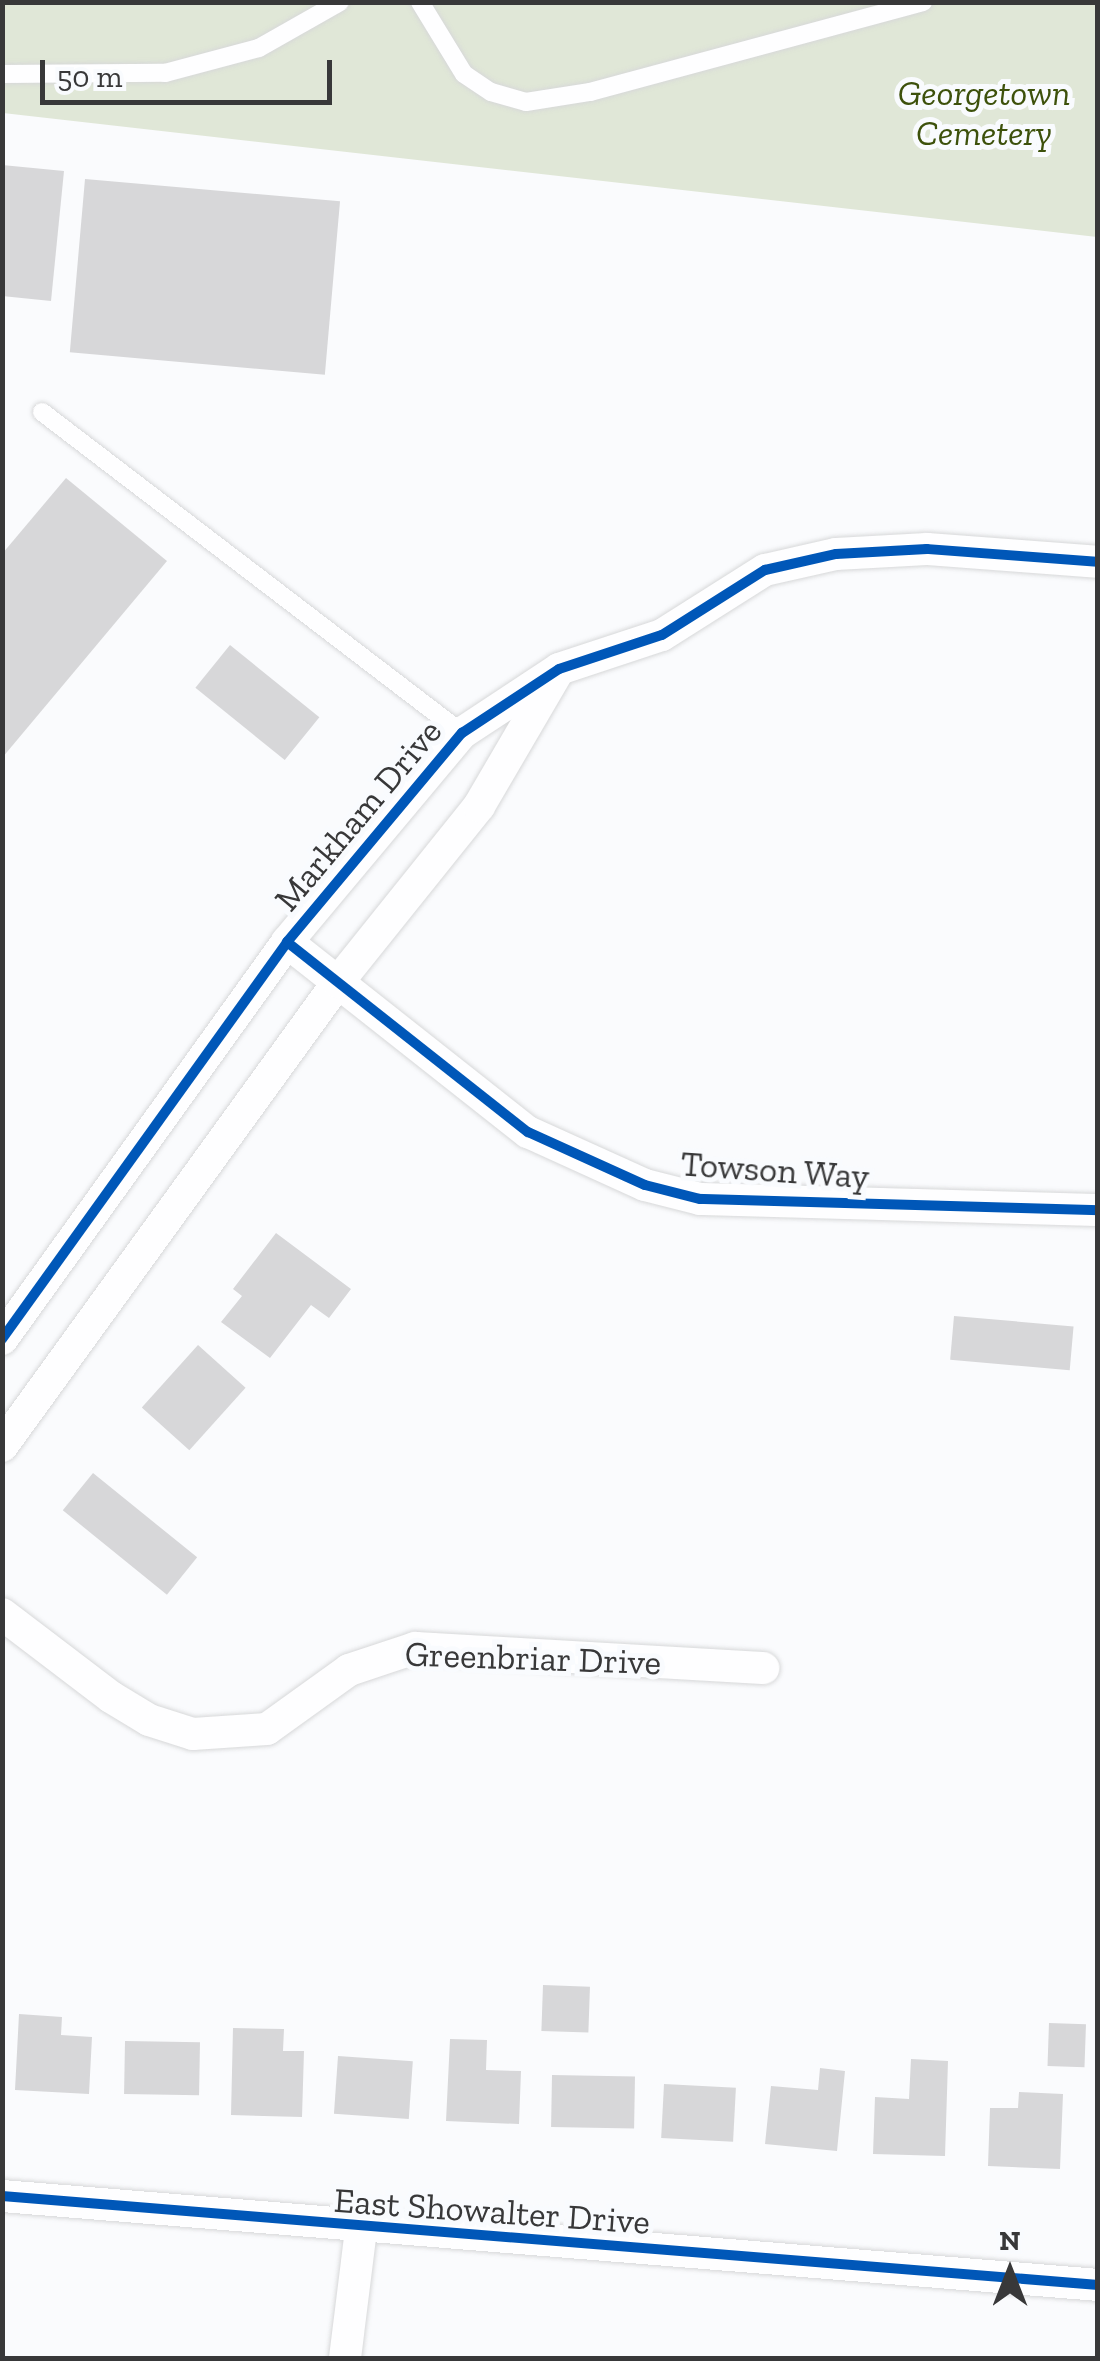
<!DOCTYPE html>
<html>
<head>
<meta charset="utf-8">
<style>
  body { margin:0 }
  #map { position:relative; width:1100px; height:2361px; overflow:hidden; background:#fafbfd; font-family:"Zilla Slab",serif }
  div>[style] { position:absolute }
  .green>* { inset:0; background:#e0e7d7 }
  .building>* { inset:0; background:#d7d7d9; transform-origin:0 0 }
  .roads { filter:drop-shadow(0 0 2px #d7d8d9) drop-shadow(0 0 2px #d7d8d9) }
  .lane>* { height:18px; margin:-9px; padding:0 9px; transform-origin:9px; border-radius:9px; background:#fefeff }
  .street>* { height:32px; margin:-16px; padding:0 16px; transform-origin:16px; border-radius:16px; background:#fefeff }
  .cycleway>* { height:10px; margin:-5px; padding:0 5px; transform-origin:5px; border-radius:5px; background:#0057b8 }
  span { translate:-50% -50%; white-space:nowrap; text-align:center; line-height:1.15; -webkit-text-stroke:10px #f9fbfe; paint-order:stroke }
  .park-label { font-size:35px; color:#3d510b; font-style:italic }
  .street-label { font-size:35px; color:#383839 }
  .frame { position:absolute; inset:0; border:5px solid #383839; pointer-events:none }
  .north { position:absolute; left:960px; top:2221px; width:100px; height:100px; -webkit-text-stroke:8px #f9fbfe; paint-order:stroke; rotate:0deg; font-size:28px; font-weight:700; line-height:40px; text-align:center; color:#383839 }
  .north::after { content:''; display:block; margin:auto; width:35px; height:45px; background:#383839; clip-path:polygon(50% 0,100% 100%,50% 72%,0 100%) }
  .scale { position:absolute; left:40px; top:60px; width:292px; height:45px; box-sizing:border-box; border:5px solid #383839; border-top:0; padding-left:12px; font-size:30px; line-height:35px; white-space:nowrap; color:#383839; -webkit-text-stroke:8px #f9fbfe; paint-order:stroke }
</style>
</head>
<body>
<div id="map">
  <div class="green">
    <i style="clip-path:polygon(3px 3px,1097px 3px,1097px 237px,3px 113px)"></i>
  </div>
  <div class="building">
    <i style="clip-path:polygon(2px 165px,64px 171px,51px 301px,2px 296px)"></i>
    <i style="left:85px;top:179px;width:256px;height:174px;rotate:5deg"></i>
    <i style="clip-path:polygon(66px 478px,167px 561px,2px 758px,2px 554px)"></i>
    <i style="left:230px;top:645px;width:115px;height:55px;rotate:39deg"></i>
    <i style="clip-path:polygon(276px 1233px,351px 1289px,329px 1318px,311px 1305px,270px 1358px,221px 1322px,242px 1296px,233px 1289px)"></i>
    <i style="left:954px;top:1316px;width:120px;height:44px;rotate:5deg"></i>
    <i style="left:198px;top:1345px;width:64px;height:84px;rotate:42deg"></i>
    <i style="left:93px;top:1473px;width:134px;height:48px;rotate:39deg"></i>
    <i style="left:543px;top:1985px;width:47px;height:46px;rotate:2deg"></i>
    <i style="clip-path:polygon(19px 2014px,62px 2017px,61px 2035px,92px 2037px,89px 2094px,15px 2090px)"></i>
    <i style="left:1049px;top:2023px;width:37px;height:43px;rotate:2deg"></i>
    <i style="clip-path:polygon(233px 2028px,284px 2029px,283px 2051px,304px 2051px,302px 2117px,231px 2115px)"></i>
    <i style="clip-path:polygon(450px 2039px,487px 2040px,486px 2070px,521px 2071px,519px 2124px,446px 2121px)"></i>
    <i style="left:125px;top:2041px;width:75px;height:53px;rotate:1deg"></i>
    <i style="left:338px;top:2056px;width:75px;height:58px;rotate:4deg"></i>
    <i style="clip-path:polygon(911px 2059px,948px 2061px,945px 2156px,873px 2154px,875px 2097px,909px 2099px)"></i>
    <i style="clip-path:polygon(820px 2068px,845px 2071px,837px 2151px,765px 2144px,771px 2086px,818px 2090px)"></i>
    <i style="left:552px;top:2075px;width:83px;height:52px;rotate:1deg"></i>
    <i style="left:664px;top:2084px;width:72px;height:54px;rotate:3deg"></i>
    <i style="clip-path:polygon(1019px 2092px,1063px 2094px,1060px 2169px,988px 2166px,990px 2108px,1018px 2108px)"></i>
  </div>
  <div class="roads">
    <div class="lane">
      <i style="left:420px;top:2px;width:84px;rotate:58.6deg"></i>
      <i style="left:464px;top:74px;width:32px;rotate:34deg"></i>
      <i style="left:491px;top:92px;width:36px;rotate:16deg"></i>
      <i style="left:526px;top:102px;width:65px;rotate:-8.9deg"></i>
      <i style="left:590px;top:92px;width:345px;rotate:-15.1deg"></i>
      <i style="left:2px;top:74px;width:163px;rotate:-0.4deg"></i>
      <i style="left:165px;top:73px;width:97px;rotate:-14.9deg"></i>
      <i style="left:259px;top:48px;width:93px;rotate:-29.6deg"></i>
      <i style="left:42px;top:412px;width:529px;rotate:37.39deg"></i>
    </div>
    <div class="street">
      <i style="left:287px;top:942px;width:307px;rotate:38.3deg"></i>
      <i style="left:528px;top:1132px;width:128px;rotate:24.4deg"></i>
      <i style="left:645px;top:1185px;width:57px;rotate:14.3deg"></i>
      <i style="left:700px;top:1199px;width:398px;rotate:1.6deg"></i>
      <i style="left:2px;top:1339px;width:489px;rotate:-54.3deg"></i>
      <i style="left:287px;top:942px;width:273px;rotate:-50.1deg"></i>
      <i style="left:462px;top:733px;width:116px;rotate:-33.4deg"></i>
      <i style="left:559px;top:669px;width:108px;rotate:-18.3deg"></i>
      <i style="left:662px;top:635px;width:122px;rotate:-32.3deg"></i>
      <i style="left:765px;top:570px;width:73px;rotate:-12.7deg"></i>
      <i style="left:836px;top:554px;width:91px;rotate:-3.1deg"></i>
      <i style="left:927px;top:549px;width:171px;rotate:4.3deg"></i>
      <i style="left:2px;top:1446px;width:573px;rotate:-54.09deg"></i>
      <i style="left:338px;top:982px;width:226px;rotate:-51.3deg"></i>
      <i style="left:479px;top:806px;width:153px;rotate:-59.7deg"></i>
      <i style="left:2px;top:1614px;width:137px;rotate:37.3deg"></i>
      <i style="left:111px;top:1697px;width:44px;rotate:31.2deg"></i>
      <i style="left:149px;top:1720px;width:46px;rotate:17.7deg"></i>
      <i style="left:193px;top:1734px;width:74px;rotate:-3.9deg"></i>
      <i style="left:267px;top:1729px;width:101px;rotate:-35.7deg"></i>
      <i style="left:349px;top:1670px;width:70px;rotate:-18.4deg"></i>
      <i style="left:415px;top:1648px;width:349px;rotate:3.3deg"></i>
      <i style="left:2px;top:2196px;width:1100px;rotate:4.64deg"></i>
      <i style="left:345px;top:2358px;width:130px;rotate:-82.9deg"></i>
    </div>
  </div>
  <div class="cycleway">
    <i style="left:287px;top:942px;width:307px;rotate:38.3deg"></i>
    <i style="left:528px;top:1132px;width:128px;rotate:24.4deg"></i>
    <i style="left:645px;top:1185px;width:57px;rotate:14.3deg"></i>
    <i style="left:700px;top:1199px;width:398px;rotate:1.6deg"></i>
    <i style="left:2px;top:1339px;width:489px;rotate:-54.3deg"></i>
    <i style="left:287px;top:942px;width:273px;rotate:-50.1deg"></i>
    <i style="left:462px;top:733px;width:116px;rotate:-33.4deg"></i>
    <i style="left:559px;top:669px;width:108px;rotate:-18.3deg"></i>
    <i style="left:662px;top:635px;width:122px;rotate:-32.3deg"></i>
    <i style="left:765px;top:570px;width:73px;rotate:-12.7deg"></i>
    <i style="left:836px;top:554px;width:91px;rotate:-3.1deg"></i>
    <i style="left:927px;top:549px;width:171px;rotate:4.3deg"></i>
    <i style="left:2px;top:2196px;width:1100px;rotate:4.64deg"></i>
  </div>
  <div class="park-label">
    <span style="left:984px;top:113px">Georgetown<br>Cemetery</span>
  </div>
  <div class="street-label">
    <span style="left:358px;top:815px;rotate:-50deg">Markham Drive</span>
    <span style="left:775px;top:1170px;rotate:4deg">Towson Way</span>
    <span style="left:533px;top:1658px;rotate:2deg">Greenbriar Drive</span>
    <span style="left:492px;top:2211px;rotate:4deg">East Showalter Drive</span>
  </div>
  <div class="frame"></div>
  <div class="north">N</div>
  <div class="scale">50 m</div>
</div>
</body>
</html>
